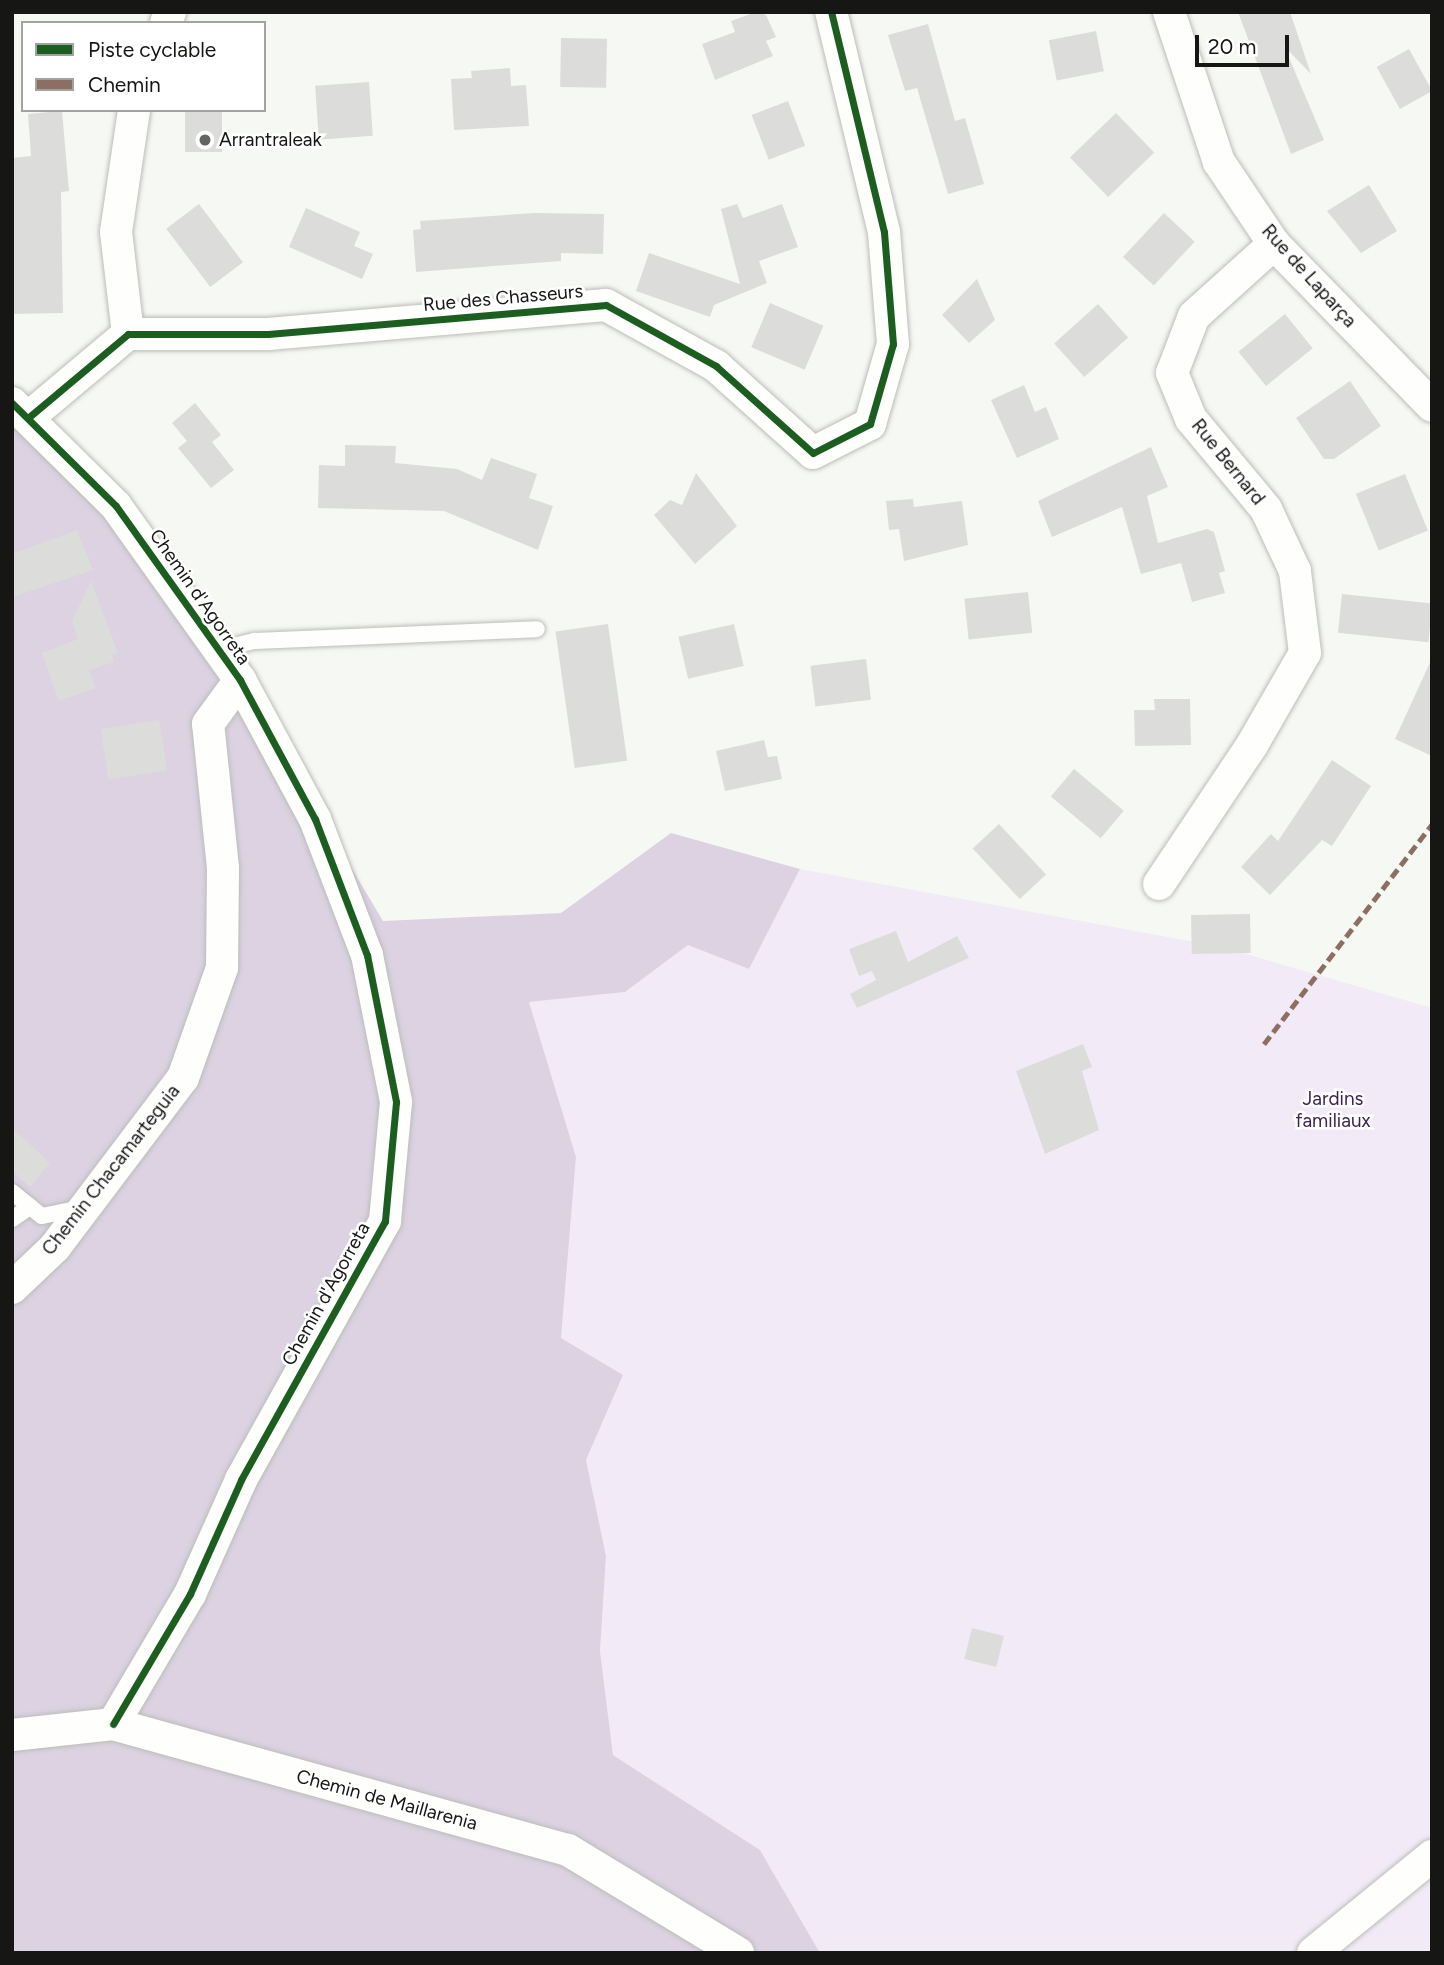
<!DOCTYPE html>
<html>
<head>
<meta charset="utf-8">
<style>
  body { margin:0 }
  #map { position:relative; width:1444px; height:1965px; overflow:hidden; background:#f6f8f3; font-family:Figtree,sans-serif }
  div>[style] { position:absolute }
  .green>* { inset:0; background:#f2ebf7 }
  .forest>* { inset:0; background:#dcd2e2 }
  .building>* { inset:0; background:#dcddda; transform-origin:0 0 }
  .roads { filter:drop-shadow(0 0 2px #bcbdba) drop-shadow(0 0 2px #bcbdba) }
  .service>* { height:16px; margin:-8px; padding:0 8px; transform-origin:8px; border-radius:8px; background:#fefefd }
  .minor>* { height:32px; margin:-16px; padding:0 16px; transform-origin:16px; border-radius:16px; background:#fefefd }
  .quiet>* { height:5px; margin-top:-2.5px; transform-origin:0; background:repeating-linear-gradient(90deg,#8d6e63 0 10px,transparent 0 15px) }
  .cycleway>* { height:7px; margin:-3.5px; padding:0 3.5px; transform-origin:3.5px; border-radius:3.5px; background:#1b5e20 }
  .dots>* { width:19px; height:19px; translate:-50% -50%; box-sizing:border-box; border:4px solid #fff; border-radius:50% }
  span { translate:-50% -50%; white-space:nowrap; text-align:center; line-height:1.15; -webkit-text-stroke:5px #fff; paint-order:stroke }
  .poi-label { font-size:19px; color:#161715 }
  .left { translate:0 -50%; text-align:left }
  .street-label { font-size:19px; color:#161715 }
  .park-label { font-size:19px; color:#3d244f }
  .frame { position:absolute; inset:0; border:14px solid #161715; pointer-events:none }
  .legend { position:absolute; left:21px; top:21px; width:245px; height:91px; box-sizing:border-box; background:#fff; border:2px solid #a2a2a1; margin:0; padding:9px 12px; list-style:none; font-size:21px; color:#161715 }
  .legend li { display:flex; align-items:center; gap:14px; height:35px }
  .legend b { width:35px; border:2px solid #a2a2a1 }
  .scale { position:absolute; left:1195px; top:35px; width:94px; height:32px; box-sizing:border-box; border:4px solid #161715; border-top:0; padding-left:9px; font-size:21px; line-height:24px; white-space:nowrap; color:#161715; -webkit-text-stroke:5px #fff; paint-order:stroke }
</style>
</head>
<body>
<div id="map">
  <div class="green">
    <i style="clip-path:polygon(800px 869px,1222px 947px,1432px 1008px,1432px 1953px,820px 1953px,760px 1850px,613px 1755px,600px 1651px,606px 1556px,586px 1460px,623px 1375px,561px 1338px,576px 1157px,529px 1002px,625px 992px,688px 945px,749px 969px)"></i>
  </div>
  <div class="forest">
    <i style="clip-path:polygon(12px 403px,240px 680px,383px 921px,561px 913px,671px 833px,800px 869px,749px 969px,688px 945px,625px 992px,529px 1002px,576px 1157px,561px 1338px,623px 1375px,586px 1460px,606px 1556px,600px 1651px,613px 1755px,760px 1850px,820px 1953px,12px 1953px)"></i>
  </div>
  <div class="building">
    <i style="clip-path:polygon(756px 12px,766px 15px,776px 37px,766px 41px,773px 56px,715px 80px,702px 44px,735px 32px,731px 21px)"></i>
    <i style="clip-path:polygon(1238px 12px,1290px 12px,1311px 74px,1284px 46px,1324px 140px,1291px 154px)"></i>
    <i style="clip-path:polygon(928px 24px,955px 121px,965px 118px,984px 184px,948px 194px,917px 88px,905px 91px,888px 35px)"></i>
    <i style="left:1096px;top:31px;width:41px;height:48px;rotate:79deg"></i>
    <i style="left:561px;top:38px;width:46px;height:49px;rotate:1deg"></i>
    <i style="left:1409px;top:49px;width:48px;height:37px;rotate:61deg"></i>
    <i style="clip-path:polygon(510px 68px,511px 86px,526px 85px,529px 126px,454px 130px,451px 79px,472px 78px,471px 71px)"></i>
    <i style="left:369px;top:82px;width:54px;height:54px;rotate:86deg"></i>
    <i style="left:788px;top:101px;width:48px;height:39px;rotate:69deg"></i>
    <i style="left:185px;top:110px;width:37px;height:42px"></i>
    <i style="clip-path:polygon(62px 111px,69px 191px,61px 192px,63px 313px,12px 314px,12px 158px,31px 156px,28px 114px)"></i>
    <i style="left:1116px;top:113px;width:55px;height:64px;rotate:46deg"></i>
    <i style="clip-path:polygon(1369px 185px,1397px 231px,1361px 253px,1327px 211px)"></i>
    <i style="left:199px;top:204px;width:73px;height:41px;rotate:53deg"></i>
    <i style="clip-path:polygon(737px 204px,743px 218px,782px 204px,798px 247px,759px 261px,767px 283px,714px 305px,710px 317px,636px 291px,649px 253px,740px 284px,721px 209px)"></i>
    <i style="clip-path:polygon(306px 208px,360px 232px,354px 246px,373px 254px,362px 279px,289px 247px)"></i>
    <i style="clip-path:polygon(534px 213px,604px 214px,603px 254px,561px 253px,561px 261px,416px 272px,413px 230px,421px 229px,420px 221px)"></i>
    <i style="left:1164px;top:213px;width:42px;height:60px;rotate:43deg"></i>
    <i style="clip-path:polygon(977px 279px,995px 320px,969px 343px,942px 315px)"></i>
    <i style="left:770px;top:303px;width:58px;height:48px;rotate:23deg"></i>
    <i style="left:1098px;top:304px;width:45px;height:59px;rotate:48deg"></i>
    <i style="left:1285px;top:314px;width:44px;height:60px;rotate:51deg"></i>
    <i style="clip-path:polygon(1350px 381px,1381px 426px,1334px 459px,1324px 459px,1296px 418px)"></i>
    <i style="clip-path:polygon(1024px 385px,1035px 412px,1046px 407px,1059px 439px,1017px 458px,991px 400px)"></i>
    <i style="clip-path:polygon(195px 403px,221px 435px,212px 442px,234px 470px,211px 488px,178px 448px,187px 441px,172px 423px)"></i>
    <i style="clip-path:polygon(345px 445px,396px 446px,395px 463px,457px 469px,482px 480px,491px 458px,537px 474px,529px 498px,553px 506px,538px 550px,444px 511px,318px 508px,319px 465px,345px 466px)"></i>
    <i style="clip-path:polygon(1151px 447px,1168px 487px,1147px 496px,1158px 543px,1207px 529px,1214px 532px,1225px 571px,1219px 573px,1225px 593px,1192px 602px,1181px 563px,1141px 574px,1122px 507px,1052px 537px,1038px 501px)"></i>
    <i style="clip-path:polygon(696px 473px,737px 526px,695px 564px,654px 515px,670px 500px,682px 505px)"></i>
    <i style="left:1405px;top:474px;width:61px;height:53px;rotate:68deg"></i>
    <i style="clip-path:polygon(913px 499px,914px 507px,962px 501px,968px 545px,904px 561px,899px 529px,889px 530px,886px 501px)"></i>
    <i style="clip-path:polygon(77px 530px,93px 570px,12px 597px,12px 554px)"></i>
    <i style="clip-path:polygon(91px 581px,118px 653px,112px 655px,114px 662px,89px 670px,96px 688px,59px 701px,42px 653px,78px 639px,72px 621px)"></i>
    <i style="left:1028px;top:592px;width:41px;height:64px;rotate:84deg"></i>
    <i style="left:1342px;top:594px;width:91px;height:39px;rotate:6deg"></i>
    <i style="left:608px;top:624px;width:138px;height:53px;rotate:82deg"></i>
    <i style="left:734px;top:624px;width:43px;height:57px;rotate:77deg"></i>
    <i style="clip-path:polygon(1432px 658px,1432px 756px,1395px 739px)"></i>
    <i style="left:866px;top:659px;width:41px;height:56px;rotate:83deg"></i>
    <i style="clip-path:polygon(1154px 699px,1190px 699px,1191px 745px,1135px 746px,1134px 710px,1155px 710px)"></i>
    <i style="left:159px;top:720px;width:51px;height:59px;rotate:81deg"></i>
    <i style="clip-path:polygon(764px 740px,768px 757px,777px 756px,782px 779px,725px 791px,716px 751px)"></i>
    <i style="clip-path:polygon(1332px 760px,1371px 786px,1332px 846px,1322px 840px,1270px 895px,1241px 867px,1271px 834px,1278px 841px)"></i>
    <i style="left:1074px;top:769px;width:65px;height:36px;rotate:40deg"></i>
    <i style="left:999px;top:824px;width:69px;height:36px;rotate:47deg"></i>
    <i style="left:1250px;top:914px;width:39px;height:59px;rotate:89deg"></i>
    <i style="clip-path:polygon(896px 931px,908px 962px,957px 936px,969px 958px,857px 1008px,850px 994px,876px 980px,872px 971px,859px 976px,849px 949px)"></i>
    <i style="clip-path:polygon(1083px 1044px,1092px 1067px,1082px 1071px,1099px 1130px,1045px 1154px,1016px 1071px)"></i>
    <i style="clip-path:polygon(12px 1128px,50px 1163px,30px 1187px,12px 1170px)"></i>
    <i style="left:972px;top:1628px;width:33px;height:32px;rotate:14deg"></i>
  </div>
  <div class="roads">
    <div class="service">
      <i style="left:218px;top:650px;width:38px;rotate:-14deg"></i>
      <i style="left:255px;top:641px;width:282px;rotate:-2.4deg"></i>
      <i style="left:12px;top:1192px;width:38px;rotate:39deg"></i>
      <i style="left:42px;top:1216px;width:41px;rotate:-11.3deg"></i>
      <i style="left:12px;top:1219px;width:22px;rotate:-34deg"></i>
    </div>
    <div class="minor">
      <i style="left:1169px;top:12px;width:158px;rotate:71.6deg"></i>
      <i style="left:1219px;top:162px;width:99px;rotate:56.1deg"></i>
      <i style="left:1274px;top:244px;width:226px;rotate:45.7deg"></i>
      <i style="left:166px;top:23px;width:12px;rotate:-70deg"></i>
      <i style="left:128px;top:334px;width:103px;rotate:-96.7deg"></i>
      <i style="left:116px;top:232px;width:123px;rotate:-81.6deg"></i>
      <i style="left:12px;top:403px;width:146px;rotate:44.7deg"></i>
      <i style="left:116px;top:506px;width:214px;rotate:54.5deg"></i>
      <i style="left:240px;top:680px;width:158px;rotate:61.7deg"></i>
      <i style="left:315px;top:819px;width:146px;rotate:69.1deg"></i>
      <i style="left:367px;top:955px;width:150px;rotate:78.8deg"></i>
      <i style="left:396px;top:1102px;width:120px;rotate:95.3deg"></i>
      <i style="left:385px;top:1221px;width:296px;rotate:119.1deg"></i>
      <i style="left:241px;top:1480px;width:125px;rotate:114.1deg"></i>
      <i style="left:190px;top:1594px;width:151px;rotate:120.6deg"></i>
      <i style="left:29px;top:417px;width:129px;rotate:-40deg"></i>
      <i style="left:128px;top:334px;width:140px"></i>
      <i style="left:268px;top:334px;width:339px;rotate:-4.9deg"></i>
      <i style="left:606px;top:305px;width:126px;rotate:29deg"></i>
      <i style="left:716px;top:366px;width:130px;rotate:41.9deg"></i>
      <i style="left:813px;top:453px;width:64px;rotate:-27deg"></i>
      <i style="left:870px;top:424px;width:83px;rotate:-74deg"></i>
      <i style="left:893px;top:344px;width:112px;rotate:-94.6deg"></i>
      <i style="left:884px;top:232px;width:226px;rotate:-103.5deg"></i>
      <i style="left:1159px;top:884px;width:167px;rotate:-56.2deg"></i>
      <i style="left:1252px;top:745px;width:106px;rotate:-60.1deg"></i>
      <i style="left:1305px;top:653px;width:83px;rotate:-97deg"></i>
      <i style="left:1295px;top:571px;width:68px;rotate:-115.1deg"></i>
      <i style="left:1266px;top:509px;width:117px;rotate:-129.8deg"></i>
      <i style="left:1191px;top:419px;width:50px;rotate:-112.4deg"></i>
      <i style="left:1172px;top:373px;width:61px;rotate:-68.9deg"></i>
      <i style="left:1194px;top:316px;width:108px;rotate:-42deg"></i>
      <i style="left:12px;top:1288px;width:59px;rotate:-43.6deg"></i>
      <i style="left:55px;top:1247px;width:212px;rotate:-52.9deg"></i>
      <i style="left:183px;top:1078px;width:117px;rotate:-70.5deg"></i>
      <i style="left:222px;top:968px;width:100px;rotate:-89.4deg"></i>
      <i style="left:223px;top:868px;width:145px;rotate:-95.9deg"></i>
      <i style="left:208px;top:724px;width:54px;rotate:-54deg"></i>
      <i style="left:12px;top:1735px;width:102px;rotate:-6.2deg"></i>
      <i style="left:113px;top:1724px;width:472px;rotate:15.5deg"></i>
      <i style="left:568px;top:1850px;width:199px;rotate:31.2deg"></i>
      <i style="left:1313px;top:1953px;width:154px;rotate:-39.2deg"></i>
    </div>
  </div>
  <div class="quiet">
    <i style="left:1264px;top:1044px;width:277px;rotate:-52.6deg"></i>
  </div>
  <div class="cycleway">
    <i style="left:12px;top:403px;width:146px;rotate:44.7deg"></i>
    <i style="left:116px;top:506px;width:214px;rotate:54.5deg"></i>
    <i style="left:240px;top:680px;width:158px;rotate:61.7deg"></i>
    <i style="left:315px;top:819px;width:146px;rotate:69.1deg"></i>
    <i style="left:367px;top:955px;width:150px;rotate:78.8deg"></i>
    <i style="left:396px;top:1102px;width:120px;rotate:95.3deg"></i>
    <i style="left:385px;top:1221px;width:296px;rotate:119.1deg"></i>
    <i style="left:241px;top:1480px;width:125px;rotate:114.1deg"></i>
    <i style="left:190px;top:1594px;width:151px;rotate:120.6deg"></i>
    <i style="left:29px;top:417px;width:129px;rotate:-40deg"></i>
    <i style="left:128px;top:334px;width:140px"></i>
    <i style="left:268px;top:334px;width:339px;rotate:-4.9deg"></i>
    <i style="left:606px;top:305px;width:126px;rotate:29deg"></i>
    <i style="left:716px;top:366px;width:130px;rotate:41.9deg"></i>
    <i style="left:813px;top:453px;width:64px;rotate:-27deg"></i>
    <i style="left:870px;top:424px;width:83px;rotate:-74deg"></i>
    <i style="left:893px;top:344px;width:112px;rotate:-94.6deg"></i>
    <i style="left:884px;top:232px;width:226px;rotate:-103.5deg"></i>
  </div>
  <div class="dots">
    <i style="left:205px;top:140px;background:#646663"></i>
  </div>
  <div class="poi-label">
    <span class="left" style="left:219px;top:140px">Arrantraleak</span>
  </div>
  <div class="street-label">
    <span style="left:1309px;top:276px;rotate:48deg">Rue de Laparça</span>
    <span style="left:503px;top:298px;rotate:-5deg">Rue des Chasseurs</span>
    <span style="left:1228px;top:462px;rotate:51deg">Rue Bernard</span>
    <span style="left:200px;top:597px;rotate:55deg">Chemin d'Agorreta</span>
    <span style="left:111px;top:1170px;rotate:-52deg">Chemin Chacamarteguia</span>
    <span style="left:326px;top:1294px;rotate:-61deg">Chemin d'Agorreta</span>
    <span style="left:387px;top:1800px;rotate:15deg">Chemin de Maillarenia</span>
  </div>
  <div class="park-label">
    <span style="left:1333px;top:1110px">Jardins<br>familiaux</span>
  </div>
  <div class="frame"></div>
  <ul class="legend">
  <li><b style="height:9px;background:#1b5e20"></b>Piste cyclable</li>
  <li><b style="height:9px;background:#8d6e63"></b>Chemin</li>
  </ul>
  <div class="scale">20 m</div>
</div>
</body>
</html>
